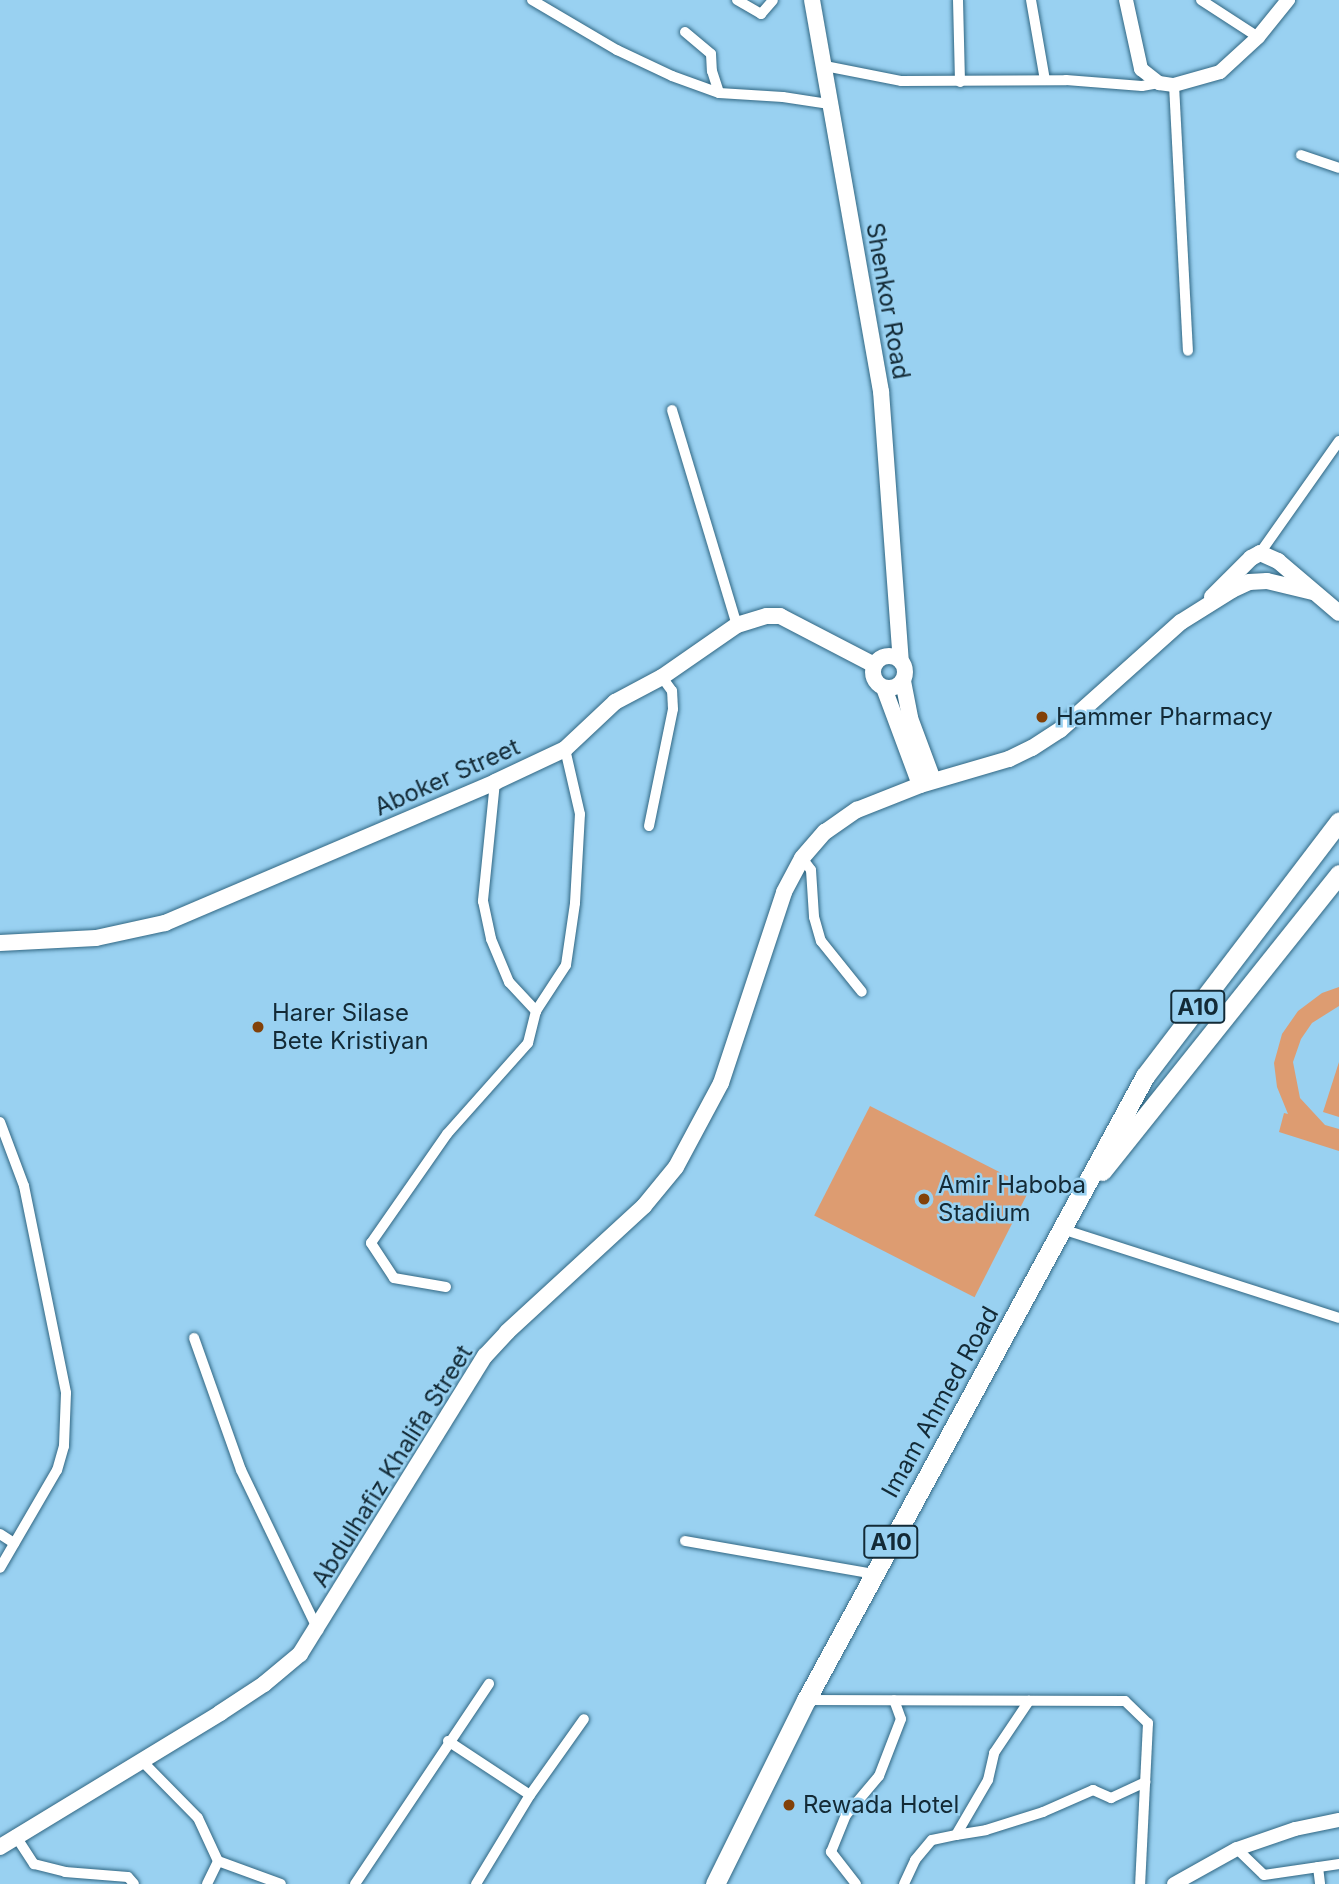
<!DOCTYPE html>
<html>
<head>
<meta charset="utf-8">
<style>
  body { margin:0 }
  #map { position:relative; width:1339px; height:1884px; overflow:hidden; background:#99d1f1; font-family:Inter,sans-serif }
  div>[style] { position:absolute }
  .green>* { inset:0; background:#dd9c71; transform-origin:0 0 }
  .roads { filter:drop-shadow(0 0 2px #316783) drop-shadow(0 0 2px #316783) }
  .minor>* { height:10px; margin:-5px; padding:0 5px; transform-origin:5px; border-radius:5px; background:#fff }
  .tertiary>* { height:14px; margin:-7px; padding:0 7px; transform-origin:7px; border-radius:7px; background:#fff }
  .secondary>* { height:16px; margin:-8px; padding:0 8px; transform-origin:8px; border-radius:8px; background:#fff }
  .secondary>.ring { margin:-8px; padding:0; box-sizing:content-box; background:none; border:16px solid #fff; border-radius:50% }
  .trunk>* { height:19px; margin:-9.5px; padding:0 9.5px; transform-origin:9.5px; border-radius:9.5px; background:#fff }
  .dots>* { width:19px; height:19px; translate:-50% -50%; box-sizing:border-box; border:4px solid #99d1f1; border-radius:50% }
  span { translate:-50% -50%; white-space:nowrap; text-align:center; line-height:1.15; -webkit-text-stroke:5px #99d1f1; paint-order:stroke }
  .shield-label span { padding:2px 5px; background:#99d1f1; border:2px solid; border-radius:5px; -webkit-text-stroke-width:0 }
  .shield-label { font-size:23px; color:#132a36; font-weight:700 }
  .street-label { font-size:24px; color:#132a36 }
  .poi-label { font-size:24px; color:#132a36 }
  .left { translate:0 -50%; text-align:left }
</style>
</head>
<body>
<div id="map">
  <div class="green">
    <i style="clip-path:polygon(1339px 987px,1339px 1006px,1312px 1023px,1301px 1039px,1293px 1062px,1300px 1098px,1325px 1125px,1339px 1129px,1339px 1151px,1279px 1132px,1284px 1113px,1288px 1114px,1277px 1087px,1274px 1063px,1282px 1034px,1298px 1011px,1322px 993px)"></i>
    <i style="clip-path:polygon(1339px 1062px,1339px 1117px,1323px 1112px)"></i>
    <i style="left:870px;top:1106px;width:180px;height:123px;rotate:27deg"></i>
  </div>
  <div class="roads">
    <div class="minor">
      <i style="left:532px;top:0;width:99px;rotate:30.5deg"></i>
      <i style="left:617px;top:50px;width:61px;rotate:25.3deg"></i>
      <i style="left:672px;top:76px;width:50px;rotate:19.9deg"></i>
      <i style="left:719px;top:93px;width:64px;rotate:3.6deg"></i>
      <i style="left:783px;top:97px;width:47px;rotate:8.7deg"></i>
      <i style="left:737px;top:0;width:28px;rotate:30deg"></i>
      <i style="left:761px;top:14px;width:18px;rotate:-49deg"></i>
      <i style="left:958px;top:0;width:82px;rotate:88.6deg"></i>
      <i style="left:1031px;top:0;width:81px;rotate:80.1deg"></i>
      <i style="left:1201px;top:0;width:68px;rotate:33deg"></i>
      <i style="left:685px;top:32px;width:34px;rotate:40deg"></i>
      <i style="left:711px;top:54px;width:17px;rotate:87deg"></i>
      <i style="left:712px;top:71px;width:23px;rotate:72deg"></i>
      <i style="left:825px;top:66px;width:77px;rotate:11.2deg"></i>
      <i style="left:901px;top:81px;width:165px;rotate:-0.3deg"></i>
      <i style="left:1066px;top:80px;width:76px;rotate:4.5deg"></i>
      <i style="left:1142px;top:86px;width:17px;rotate:-10deg"></i>
      <i style="left:1174px;top:85px;width:266px;rotate:87deg"></i>
      <i style="left:1301px;top:155px;width:40px;rotate:18.9deg"></i>
      <i style="left:672px;top:410px;width:225px;rotate:73.2deg"></i>
      <i style="left:1260px;top:553px;width:137px;rotate:-54.8deg"></i>
      <i style="left:495px;top:782px;width:120px;rotate:95.8deg"></i>
      <i style="left:483px;top:901px;width:39px;rotate:78deg"></i>
      <i style="left:491px;top:939px;width:47px;rotate:67.3deg"></i>
      <i style="left:509px;top:982px;width:40px;rotate:47deg"></i>
      <i style="left:536px;top:1011px;width:55px;rotate:-56.9deg"></i>
      <i style="left:566px;top:965px;width:63px;rotate:-81.7deg"></i>
      <i style="left:575px;top:903px;width:89px;rotate:-86.8deg"></i>
      <i style="left:580px;top:814px;width:67px;rotate:-103deg"></i>
      <i style="left:649px;top:826px;width:119px;rotate:-78.4deg"></i>
      <i style="left:673px;top:709px;width:18px;rotate:-93deg"></i>
      <i style="left:672px;top:691px;width:17px;rotate:-126deg"></i>
      <i style="left:802px;top:858px;width:15px;rotate:53deg"></i>
      <i style="left:811px;top:870px;width:47px;rotate:86.3deg"></i>
      <i style="left:814px;top:917px;width:25px;rotate:74deg"></i>
      <i style="left:821px;top:941px;width:65px;rotate:51.2deg"></i>
      <i style="left:0;top:1122px;width:68px;rotate:69.4deg"></i>
      <i style="left:24px;top:1186px;width:211px;rotate:78.5deg"></i>
      <i style="left:66px;top:1393px;width:53px;rotate:92.2deg"></i>
      <i style="left:64px;top:1446px;width:25px;rotate:106deg"></i>
      <i style="left:57px;top:1470px;width:113px;rotate:120.2deg"></i>
      <i style="left:1062px;top:1229px;width:291px;rotate:17.8deg"></i>
      <i style="left:446px;top:1287px;width:53px;rotate:-170.2deg"></i>
      <i style="left:394px;top:1278px;width:42px;rotate:-123.3deg"></i>
      <i style="left:371px;top:1243px;width:133px;rotate:-55.1deg"></i>
      <i style="left:447px;top:1134px;width:122px;rotate:-48.3deg"></i>
      <i style="left:528px;top:1043px;width:33px;rotate:-76deg"></i>
      <i style="left:194px;top:1338px;width:140px;rotate:70.4deg"></i>
      <i style="left:241px;top:1470px;width:178px;rotate:64.3deg"></i>
      <i style="left:0;top:1534px;width:17px;rotate:33deg"></i>
      <i style="left:685px;top:1541px;width:192px;rotate:9.9deg"></i>
      <i style="left:806px;top:1700px;width:319px;rotate:0.2deg"></i>
      <i style="left:1125px;top:1701px;width:32px;rotate:44deg"></i>
      <i style="left:1148px;top:1723px;width:161px;rotate:92.8deg"></i>
      <i style="left:448px;top:1741px;width:98px;rotate:33.4deg"></i>
      <i style="left:141px;top:1760px;width:81px;rotate:45.5deg"></i>
      <i style="left:198px;top:1818px;width:47px;rotate:65.1deg"></i>
      <i style="left:218px;top:1861px;width:67px;rotate:20.1deg"></i>
      <i style="left:15px;top:1835px;width:35px;rotate:57deg"></i>
      <i style="left:34px;top:1864px;width:32px;rotate:14deg"></i>
      <i style="left:65px;top:1872px;width:63px;rotate:4.5deg"></i>
      <i style="left:128px;top:1877px;width:9px;rotate:49deg"></i>
      <i style="left:956px;top:1835px;width:30px;rotate:-9deg"></i>
      <i style="left:986px;top:1830px;width:60px;rotate:-17.5deg"></i>
      <i style="left:1043px;top:1812px;width:55px;rotate:-23.7deg"></i>
      <i style="left:1093px;top:1790px;width:20px;rotate:24deg"></i>
      <i style="left:1111px;top:1798px;width:38px;rotate:-25deg"></i>
      <i style="left:1237px;top:1849px;width:37px;rotate:44deg"></i>
      <i style="left:1264px;top:1875px;width:76px;rotate:-8.3deg"></i>
      <i style="left:1318px;top:1867px;width:17px;rotate:83deg"></i>
      <i style="left:207px;top:1884px;width:25px;rotate:-64deg"></i>
      <i style="left:355px;top:1884px;width:241px;rotate:-56.2deg"></i>
      <i style="left:476px;top:1884px;width:104px;rotate:-58.8deg"></i>
      <i style="left:530px;top:1795px;width:93px;rotate:-54.6deg"></i>
      <i style="left:856px;top:1884px;width:41px;rotate:-128deg"></i>
      <i style="left:831px;top:1852px;width:40px;rotate:-68deg"></i>
      <i style="left:846px;top:1815px;width:51px;rotate:-49.8deg"></i>
      <i style="left:879px;top:1776px;width:61px;rotate:-68.9deg"></i>
      <i style="left:901px;top:1719px;width:20px;rotate:-110deg"></i>
      <i style="left:904px;top:1884px;width:26px;rotate:-65deg"></i>
      <i style="left:915px;top:1860px;width:26px;rotate:-50deg"></i>
      <i style="left:932px;top:1840px;width:25px;rotate:-12deg"></i>
      <i style="left:956px;top:1835px;width:64px;rotate:-59.8deg"></i>
      <i style="left:988px;top:1780px;width:28px;rotate:-77deg"></i>
      <i style="left:994px;top:1753px;width:63px;rotate:-56.1deg"></i>
    </div>
    <div class="tertiary">
      <i style="left:1126px;top:0;width:71px;rotate:77.7deg"></i>
      <i style="left:1141px;top:69px;width:23px;rotate:38deg"></i>
      <i style="left:1159px;top:83px;width:15px;rotate:8deg"></i>
      <i style="left:1174px;top:85px;width:48px;rotate:-15.8deg"></i>
      <i style="left:1220px;top:72px;width:52px;rotate:-42.6deg"></i>
      <i style="left:1258px;top:37px;width:48px;rotate:-51deg"></i>
      <i style="left:1174px;top:1884px;width:72px;rotate:-29.1deg"></i>
      <i style="left:1237px;top:1849px;width:61px;rotate:-19deg"></i>
      <i style="left:1295px;top:1829px;width:45px;rotate:-11.6deg"></i>
    </div>
    <div class="secondary">
      <i style="left:812px;top:0;width:397px;rotate:80deg"></i>
      <i style="left:881px;top:391px;width:271px;rotate:85.8deg"></i>
      <i style="left:1212px;top:597px;width:55px;rotate:-45deg"></i>
      <i style="left:1251px;top:558px;width:10px;rotate:-29deg"></i>
      <i style="left:1260px;top:553px;width:20px;rotate:24deg"></i>
      <i style="left:1278px;top:561px;width:80px;rotate:40.4deg"></i>
      <i class="ring" style="left:873px;top:656px;width:16px;height:16px"></i>
      <i style="left:903px;top:681px;width:38px;rotate:79deg"></i>
      <i style="left:910px;top:718px;width:66px;rotate:69.6deg"></i>
      <i style="left:884px;top:688px;width:103px;rotate:69.6deg"></i>
      <i style="left:0;top:943px;width:96px;rotate:-3deg"></i>
      <i style="left:96px;top:938px;width:71px;rotate:-12.3deg"></i>
      <i style="left:165px;top:923px;width:359px;rotate:-23.1deg"></i>
      <i style="left:495px;top:782px;width:77px;rotate:-25.2deg"></i>
      <i style="left:565px;top:749px;width:69px;rotate:-43.2deg"></i>
      <i style="left:615px;top:702px;width:53px;rotate:-28deg"></i>
      <i style="left:662px;top:677px;width:91px;rotate:-34.7deg"></i>
      <i style="left:737px;top:625px;width:31px;rotate:-17deg"></i>
      <i style="left:767px;top:616px;width:13px"></i>
      <i style="left:780px;top:616px;width:106px;rotate:27.5deg"></i>
      <i style="left:0;top:1847px;width:258px;rotate:-31.3deg"></i>
      <i style="left:220px;top:1713px;width:53px;rotate:-33.4deg"></i>
      <i style="left:264px;top:1684px;width:47px;rotate:-39.8deg"></i>
      <i style="left:300px;top:1654px;width:351px;rotate:-58.2deg"></i>
      <i style="left:485px;top:1356px;width:33px;rotate:-47deg"></i>
      <i style="left:507px;top:1332px;width:186px;rotate:-42.6deg"></i>
      <i style="left:644px;top:1206px;width:50px;rotate:-50.6deg"></i>
      <i style="left:676px;top:1167px;width:95px;rotate:-61.8deg"></i>
      <i style="left:721px;top:1083px;width:201px;rotate:-71.7deg"></i>
      <i style="left:784px;top:892px;width:38px;rotate:-62deg"></i>
      <i style="left:802px;top:858px;width:35px;rotate:-49deg"></i>
      <i style="left:825px;top:832px;width:39px;rotate:-35deg"></i>
      <i style="left:857px;top:810px;width:68px;rotate:-21.6deg"></i>
      <i style="left:920px;top:785px;width:93px;rotate:-16.3deg"></i>
      <i style="left:1009px;top:759px;width:25px;rotate:-26deg"></i>
      <i style="left:1032px;top:748px;width:33px;rotate:-33deg"></i>
      <i style="left:1060px;top:730px;width:162px;rotate:-41.8deg"></i>
      <i style="left:1181px;top:622px;width:60px;rotate:-32.1deg"></i>
      <i style="left:1232px;top:590px;width:19px;rotate:-25deg"></i>
      <i style="left:1249px;top:582px;width:18px;rotate:-3deg"></i>
      <i style="left:1267px;top:581px;width:47px;rotate:13.4deg"></i>
    </div>
    <div class="trunk">
      <i style="left:1102px;top:1171px;width:380px;rotate:-51.4deg"></i>
      <i style="left:715px;top:1884px;width:205px;rotate:-63.7deg"></i>
      <i style="left:806px;top:1700px;width:710px;rotate:-61.49deg"></i>
      <i style="left:1145px;top:1076px;width:320px;rotate:-52.7deg"></i>
    </div>
  </div>
  <div class="dots">
    <i style="left:1042px;top:717px;background:#824109"></i>
    <i style="left:258px;top:1027px;background:#824109"></i>
    <i style="left:924px;top:1199px;background:#824109"></i>
    <i style="left:789px;top:1805px;background:#824109"></i>
  </div>
  <div class="shield-label">
    <span style="left:1198px;top:1007px">A10</span>
    <span style="left:891px;top:1542px">A10</span>
  </div>
  <div class="street-label">
    <span style="left:888px;top:301px;rotate:80deg">Shenkor Road</span>
    <span style="left:447px;top:777px;rotate:-24deg">Aboker Street</span>
    <span style="left:940px;top:1402px;rotate:-61deg">Imam Ahmed Road</span>
    <span style="left:392px;top:1466px;rotate:-58deg">Abdulhafiz Khalifa Street</span>
  </div>
  <div class="poi-label">
    <span class="left" style="left:1056px;top:717px">Hammer Pharmacy</span>
    <span class="left" style="left:272px;top:1027px">Harer Silase<br>Bete Kristiyan</span>
    <span class="left" style="left:938px;top:1199px">Amir Haboba<br>Stadium</span>
    <span class="left" style="left:803px;top:1805px">Rewada Hotel</span>
  </div>
</div>
</body>
</html>
